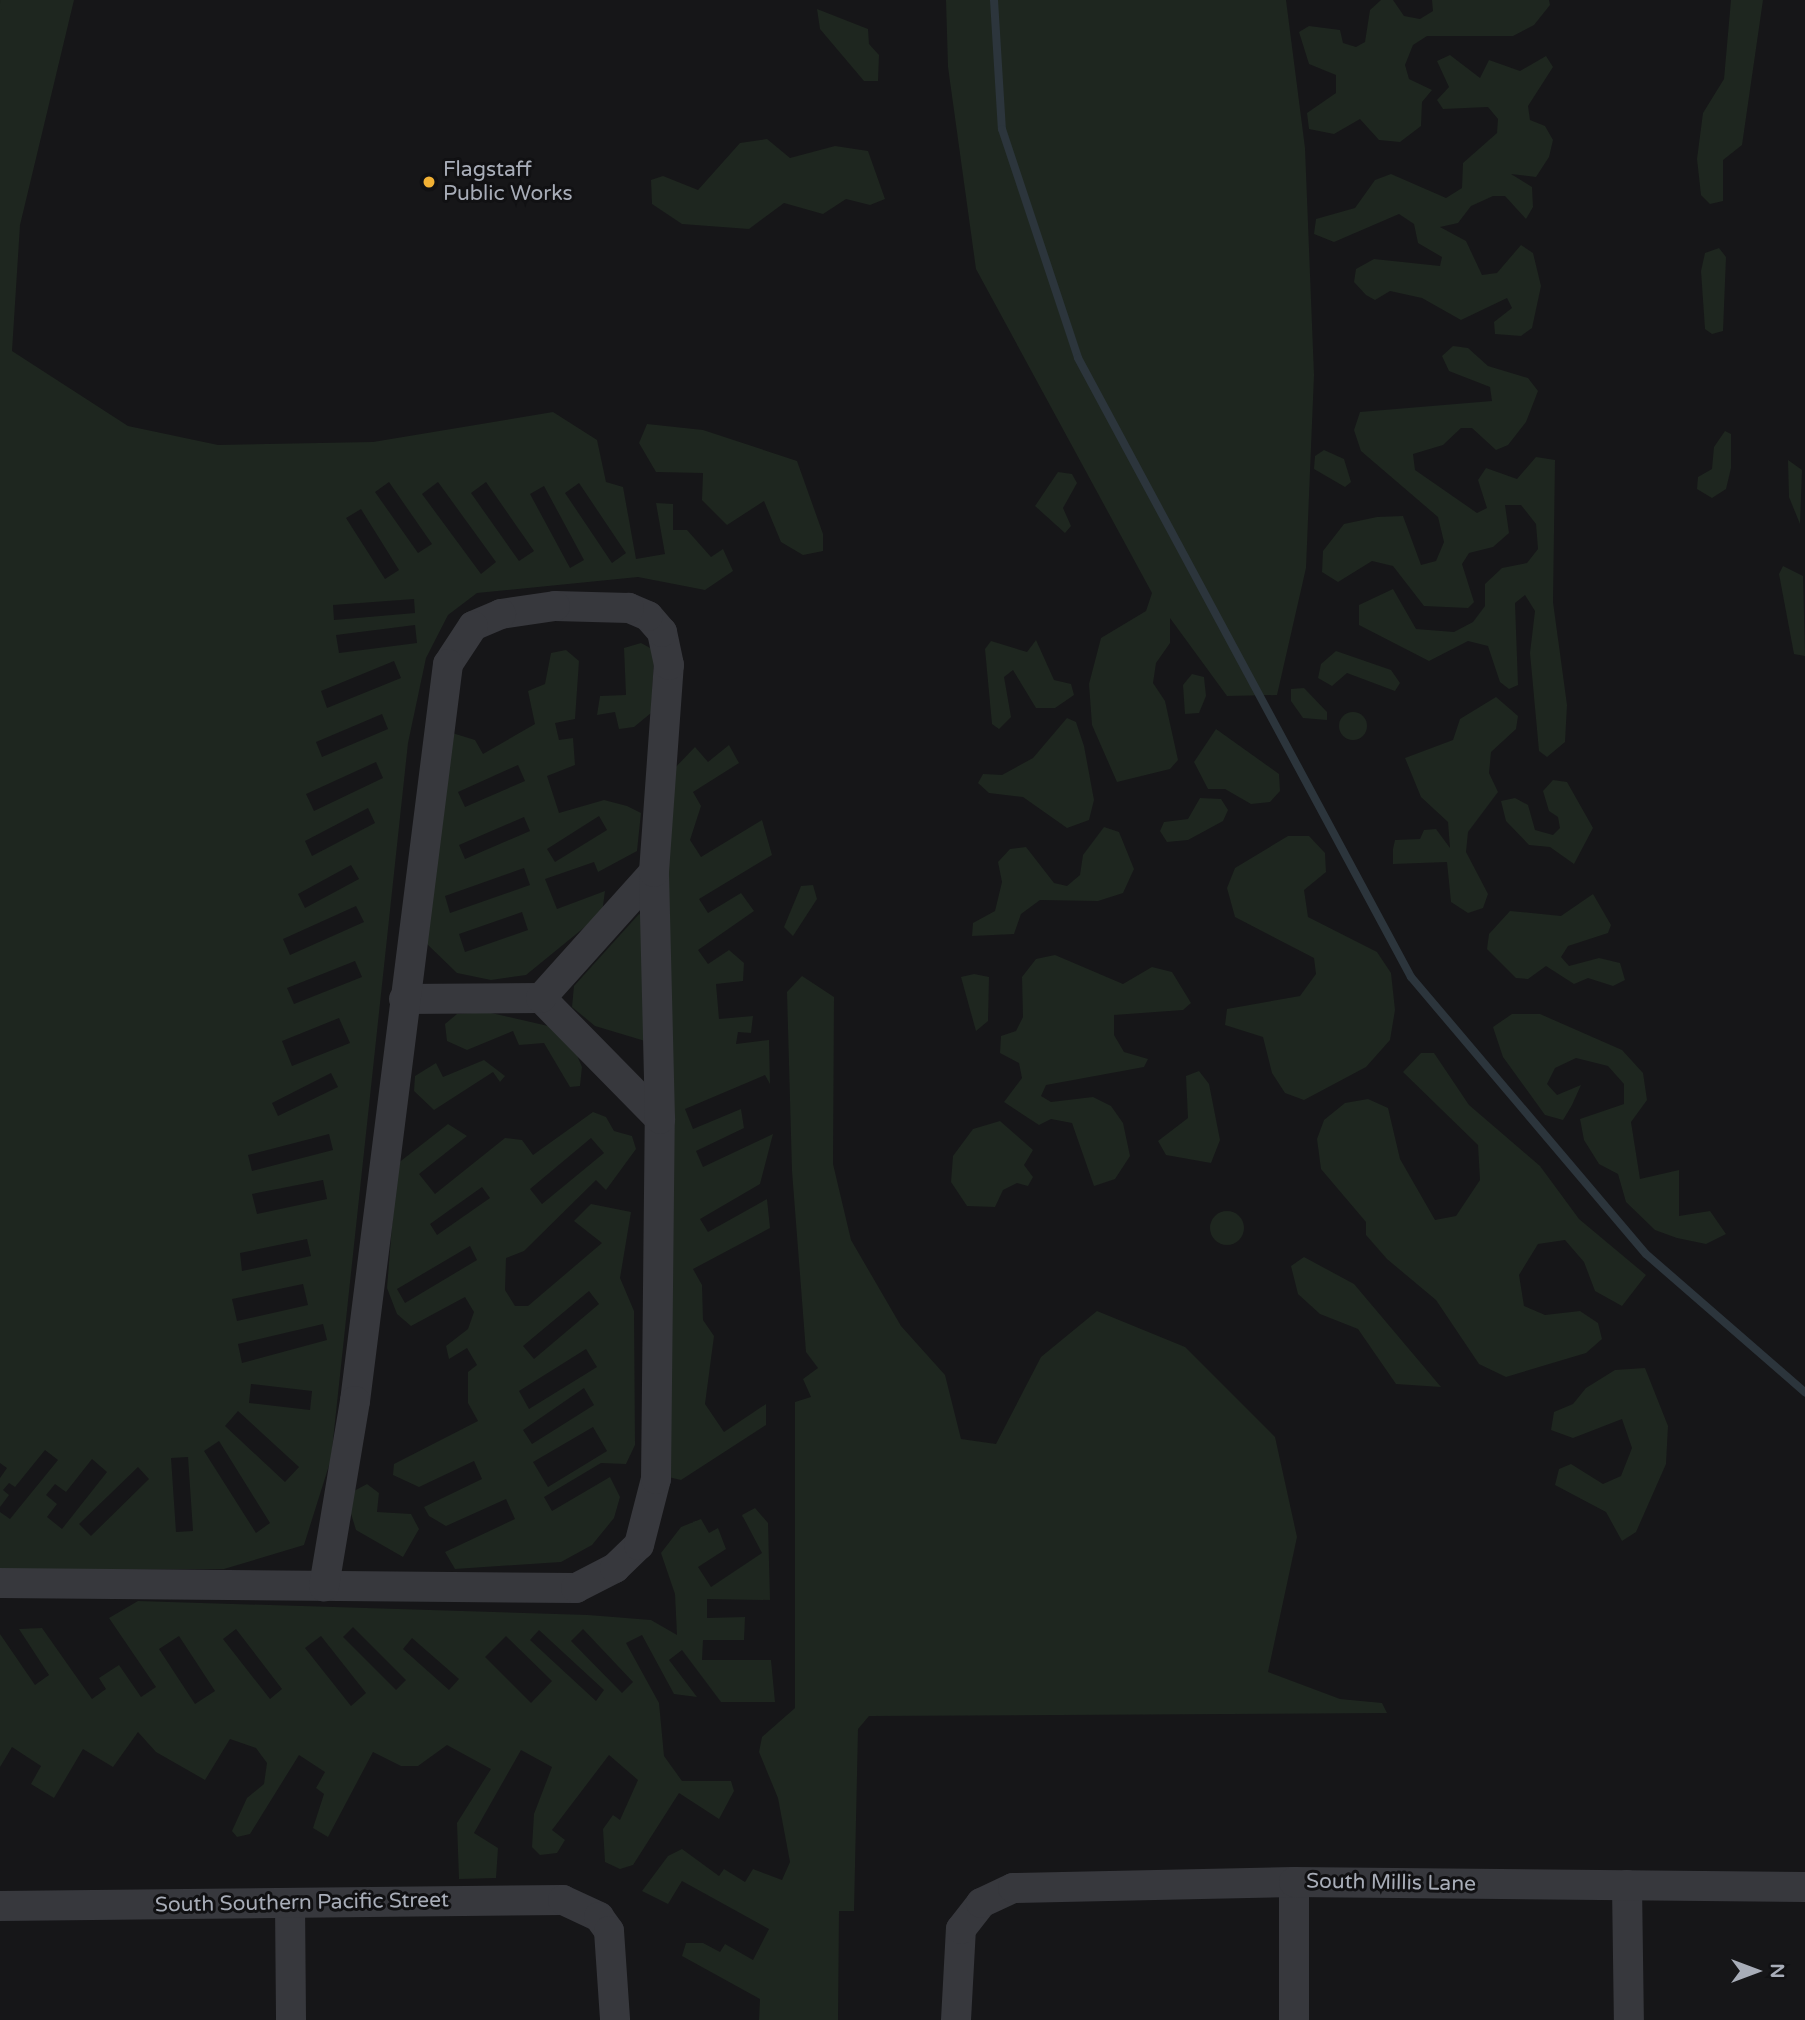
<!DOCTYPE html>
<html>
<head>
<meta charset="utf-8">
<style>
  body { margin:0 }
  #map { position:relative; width:1805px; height:2020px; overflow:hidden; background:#161618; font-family:"Varela Round",sans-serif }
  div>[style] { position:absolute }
  .green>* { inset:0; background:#1e261f }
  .round { border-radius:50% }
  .stream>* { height:8px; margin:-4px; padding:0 4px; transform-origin:4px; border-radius:4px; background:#2c353c }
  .minor>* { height:30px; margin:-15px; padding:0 15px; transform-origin:15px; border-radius:15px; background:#37383d }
  .dots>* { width:19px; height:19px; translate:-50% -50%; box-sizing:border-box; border:4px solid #111113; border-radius:50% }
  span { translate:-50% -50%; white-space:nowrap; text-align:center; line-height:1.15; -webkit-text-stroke:6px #111113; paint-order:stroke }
  .poi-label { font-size:21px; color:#a8adb8 }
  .left { translate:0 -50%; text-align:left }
  .street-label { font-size:21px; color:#a8adb8 }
  .north { position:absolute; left:1721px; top:1936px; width:70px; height:70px; -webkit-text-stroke:5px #111113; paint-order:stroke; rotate:90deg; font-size:19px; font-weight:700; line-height:28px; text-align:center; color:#a8adb8 }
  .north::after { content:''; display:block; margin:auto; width:24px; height:32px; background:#a8adb8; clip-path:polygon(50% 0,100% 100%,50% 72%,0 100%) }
</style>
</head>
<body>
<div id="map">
  <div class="green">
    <i style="clip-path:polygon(evenodd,0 0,74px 0,20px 225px,12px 351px,128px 426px,218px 445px,373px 442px,553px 412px,597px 440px,606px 482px,623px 487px,636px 559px,665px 554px,656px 503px,673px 504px,673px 530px,687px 530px,711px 557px,723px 549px,733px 571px,705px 590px,638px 577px,477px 593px,448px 615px,426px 658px,408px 743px,331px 1459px,304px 1545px,224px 1569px,0 1570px,0 1512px,10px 1519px,58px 1460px,45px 1450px,15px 1487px,9px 1483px,3px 1490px,9px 1495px,0 1507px,0 1478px,7px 1468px,0 1463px,0 0,389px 482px,432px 544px,418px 553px,375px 492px,389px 482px,0 0,438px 482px,496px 562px,481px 574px,422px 494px,438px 482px,0 0,486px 482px,534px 551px,519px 561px,471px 493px,486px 482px,0 0,579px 483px,626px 553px,612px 563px,565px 493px,579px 483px,0 0,544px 486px,584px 560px,570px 568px,530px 494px,544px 486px,0 0,361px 509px,399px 570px,385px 579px,346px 518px,361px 509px,0 0,414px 599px,415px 613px,334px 620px,333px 605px,414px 599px,0 0,415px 625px,417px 643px,339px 653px,336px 635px,415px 625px,0 0,394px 661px,401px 678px,327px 708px,321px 691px,394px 661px,0 0,382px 714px,388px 729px,322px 757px,316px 742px,382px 714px,0 0,376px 762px,383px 778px,314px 811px,306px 794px,376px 762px,0 0,368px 808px,375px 823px,312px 856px,305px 841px,368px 808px,0 0,351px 865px,359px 879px,305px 908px,298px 894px,351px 865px,0 0,356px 906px,364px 922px,290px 955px,283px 939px,356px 906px,0 0,355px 961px,362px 977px,294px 1004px,287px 988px,355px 961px,0 0,339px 1018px,350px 1043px,292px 1066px,282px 1041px,339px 1018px,0 0,331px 1073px,338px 1087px,278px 1116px,272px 1103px,331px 1073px,0 0,329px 1134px,333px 1150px,252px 1171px,248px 1155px,329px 1134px,0 0,323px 1180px,327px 1199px,257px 1214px,252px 1194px,323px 1180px,0 0,307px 1239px,311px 1256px,242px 1271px,240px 1253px,307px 1239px,0 0,303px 1284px,308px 1305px,237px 1321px,232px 1299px,303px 1284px,0 0,323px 1324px,327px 1340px,242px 1363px,238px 1344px,323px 1324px,0 0,251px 1384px,312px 1391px,310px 1410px,249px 1403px,251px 1384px,0 0,238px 1411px,299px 1467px,285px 1482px,225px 1426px,238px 1411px,0 0,219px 1441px,270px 1523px,256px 1533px,204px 1451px,219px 1441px,0 0,188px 1457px,193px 1531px,176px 1532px,171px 1458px,188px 1457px,0 0,92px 1459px,107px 1472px,62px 1529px,47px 1517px,57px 1504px,46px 1495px,55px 1484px,66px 1492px,92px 1459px,0 0,138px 1467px,149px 1479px,91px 1536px,79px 1524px,138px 1467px)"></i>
    <i style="clip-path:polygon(946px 0,1286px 0,1305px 148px,1314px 375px,1306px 568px,1277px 695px,1227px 696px,1170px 618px,1170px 643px,1156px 663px,1153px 683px,1165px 701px,1178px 760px,1170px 769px,1117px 782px,1092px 725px,1089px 684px,1101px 638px,1146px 611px,1152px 593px,976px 269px,948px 67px)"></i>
    <i style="clip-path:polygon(1381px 0,1393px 0,1404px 16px,1420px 19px,1433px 11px,1432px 0,1549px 0,1550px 5px,1534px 25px,1513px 36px,1427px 36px,1413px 45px,1405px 65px,1409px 79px,1432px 90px,1422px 102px,1421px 126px,1400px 142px,1379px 140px,1360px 119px,1334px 134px,1309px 129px,1307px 113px,1336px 93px,1336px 75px,1309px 64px,1299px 32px,1309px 26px,1340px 30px,1343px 43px,1356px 47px,1365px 42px,1370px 10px)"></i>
    <i style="clip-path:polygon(1731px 0,1763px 0,1742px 145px,1723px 160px,1723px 201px,1710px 204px,1701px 195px,1697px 159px,1703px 113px,1724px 79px)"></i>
    <i style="clip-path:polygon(817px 9px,868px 29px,869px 44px,879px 55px,878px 81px,864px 81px,820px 29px)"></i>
    <i style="clip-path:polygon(1450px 55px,1480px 78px,1489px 60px,1520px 71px,1546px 56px,1553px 67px,1528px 106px,1530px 120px,1545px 126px,1553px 140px,1549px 157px,1536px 177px,1511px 174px,1532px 187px,1533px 207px,1526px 219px,1505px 196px,1493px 196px,1471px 206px,1458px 223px,1440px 227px,1466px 241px,1482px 275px,1497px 273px,1521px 245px,1533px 253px,1541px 286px,1532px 328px,1521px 336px,1495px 334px,1494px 322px,1512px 308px,1507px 298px,1461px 320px,1422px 298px,1390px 291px,1375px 300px,1366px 295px,1354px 282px,1356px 269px,1374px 259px,1440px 266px,1442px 257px,1418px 243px,1414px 224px,1399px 214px,1334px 242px,1314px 234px,1316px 219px,1355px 208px,1375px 180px,1391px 174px,1446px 198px,1462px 188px,1463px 163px,1497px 133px,1498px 119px,1488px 107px,1443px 109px,1437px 100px,1449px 87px,1437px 61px)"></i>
    <i style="clip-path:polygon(767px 139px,790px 158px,835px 146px,868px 151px,885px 199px,870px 205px,846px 199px,823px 214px,784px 203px,749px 229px,682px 224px,652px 204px,651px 180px,663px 176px,698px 190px,740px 143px)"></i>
    <i style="clip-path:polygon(1719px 248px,1726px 257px,1723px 331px,1712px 334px,1705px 329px,1701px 271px,1705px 253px)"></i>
    <i style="clip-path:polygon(1453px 346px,1468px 348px,1488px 366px,1528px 378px,1538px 391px,1526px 422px,1508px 445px,1496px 450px,1472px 428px,1461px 428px,1443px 445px,1413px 454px,1415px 470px,1477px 513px,1487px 508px,1478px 480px,1486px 468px,1517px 479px,1536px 457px,1555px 460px,1553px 602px,1567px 705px,1565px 742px,1547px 757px,1539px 751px,1530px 653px,1535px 611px,1525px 595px,1515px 603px,1518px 685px,1509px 689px,1500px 682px,1488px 646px,1468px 641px,1429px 661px,1359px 625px,1359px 605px,1393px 589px,1416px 629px,1454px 632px,1473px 622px,1485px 606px,1485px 584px,1502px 568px,1527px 563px,1538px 549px,1536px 524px,1521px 505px,1505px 505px,1509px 533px,1493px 547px,1469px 553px,1462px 564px,1474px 602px,1468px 608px,1424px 606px,1393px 566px,1372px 561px,1338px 582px,1322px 572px,1323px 551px,1344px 524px,1377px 517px,1403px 516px,1421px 565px,1436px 561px,1444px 542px,1438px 517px,1361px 451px,1354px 430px,1360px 412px,1492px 401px,1490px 387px,1449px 371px,1442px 356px)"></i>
    <i style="clip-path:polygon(647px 424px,703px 430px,797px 461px,823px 534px,823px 551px,803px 555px,781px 542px,764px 501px,727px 525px,702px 500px,703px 473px,656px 472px,639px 443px)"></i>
    <i style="clip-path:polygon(1725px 431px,1731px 434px,1731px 468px,1726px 489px,1712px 498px,1697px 489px,1698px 477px,1712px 469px,1714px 447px)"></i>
    <i style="clip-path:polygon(1324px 450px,1344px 459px,1351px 482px,1345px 487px,1314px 469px,1315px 456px)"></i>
    <i style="clip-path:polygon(1788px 460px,1802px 470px,1800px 524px,1789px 497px)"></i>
    <i style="clip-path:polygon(1058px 472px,1072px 474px,1077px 483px,1063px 508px,1071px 526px,1065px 533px,1035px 506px)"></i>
    <i style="clip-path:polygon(1783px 566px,1803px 576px,1805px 656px,1794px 654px,1779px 574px)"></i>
    <i style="clip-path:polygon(1036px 640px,1054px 680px,1071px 684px,1074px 695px,1055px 708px,1036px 708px,1013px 670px,1004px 677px,1011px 717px,999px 729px,992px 724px,985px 649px,991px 641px,1027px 652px)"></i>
    <i style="clip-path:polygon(641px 643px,652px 649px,654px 660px,651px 713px,634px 727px,619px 729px,615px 712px,597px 715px,600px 696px,626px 695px,624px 648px)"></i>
    <i style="clip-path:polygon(evenodd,566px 650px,579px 661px,575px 719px,555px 723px,559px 740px,573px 738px,575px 765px,547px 776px,559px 813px,604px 800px,627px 806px,641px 813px,637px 851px,598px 872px,594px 862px,545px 879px,557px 909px,605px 891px,602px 913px,526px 975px,491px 980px,457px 973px,427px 944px,449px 732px,475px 740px,483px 754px,535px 724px,528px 691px,545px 684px,551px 653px,566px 650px,518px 765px,525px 781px,465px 807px,458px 792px,518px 765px,566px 650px,599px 816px,607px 830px,555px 862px,547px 849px,599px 816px,566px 650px,524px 817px,530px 831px,465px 859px,459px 845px,524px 817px,566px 650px,524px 868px,530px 885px,450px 913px,445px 896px,524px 868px,566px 650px,522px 912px,528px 930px,465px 952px,459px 934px,522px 912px)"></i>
    <i style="clip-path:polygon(1336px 651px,1391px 670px,1400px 683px,1395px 691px,1347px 673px,1332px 686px,1318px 678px,1321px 664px)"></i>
    <i style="clip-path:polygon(1192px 674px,1204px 677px,1206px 696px,1199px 713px,1185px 714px,1183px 685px)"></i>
    <i style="clip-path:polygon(1304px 688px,1327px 712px,1327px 720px,1303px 718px,1291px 701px,1291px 689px)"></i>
    <i style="clip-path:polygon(1496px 697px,1518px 716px,1516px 729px,1491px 752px,1489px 773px,1498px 792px,1468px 832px,1466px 852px,1488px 894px,1483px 908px,1468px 913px,1451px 902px,1447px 862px,1393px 864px,1393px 849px,1395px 840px,1420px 839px,1424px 830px,1436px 829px,1450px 848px,1448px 822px,1421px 797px,1405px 758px,1453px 740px,1460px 719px)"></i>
    <i class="round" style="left:1339px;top:712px;width:28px;height:28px"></i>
    <i style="clip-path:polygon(1067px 718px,1076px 722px,1084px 746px,1094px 800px,1089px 820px,1067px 828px,1023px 797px,989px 793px,978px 783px,983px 774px,1002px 775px,1033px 758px)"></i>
    <i style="clip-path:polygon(1216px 729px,1279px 774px,1280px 791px,1270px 802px,1251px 804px,1225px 789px,1208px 789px,1194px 762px)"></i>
    <i style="clip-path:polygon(729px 745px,739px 763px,693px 792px,701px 806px,690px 840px,701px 857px,762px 820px,772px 855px,699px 899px,708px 913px,741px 893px,754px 911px,698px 950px,708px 964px,729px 950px,744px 963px,743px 981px,716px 984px,719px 1019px,753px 1016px,751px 1033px,738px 1032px,736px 1044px,769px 1040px,770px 1084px,765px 1075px,685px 1109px,693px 1129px,741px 1109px,744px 1128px,696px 1151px,703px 1167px,773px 1134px,760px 1184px,700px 1219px,708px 1232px,767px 1199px,770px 1228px,693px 1269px,702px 1285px,703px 1320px,714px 1336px,705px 1404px,724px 1432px,766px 1404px,766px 1425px,681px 1480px,660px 1475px,670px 773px,695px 747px,708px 762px)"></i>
    <i style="clip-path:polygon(1553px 780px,1567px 782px,1593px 828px,1574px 864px,1550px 847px,1529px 845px,1506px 821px,1501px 801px,1515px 798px,1528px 805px,1535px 830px,1553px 835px,1560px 828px,1558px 817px,1549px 811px,1543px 791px)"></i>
    <i style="clip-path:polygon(1200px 798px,1221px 799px,1228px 810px,1223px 821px,1188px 840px,1167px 842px,1160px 831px,1164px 822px,1188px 819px)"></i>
    <i style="clip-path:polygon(1104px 827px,1119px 832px,1134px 869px,1123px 893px,1098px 901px,1040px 900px,1021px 914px,1014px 934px,972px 936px,973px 923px,995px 911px,1002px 882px,998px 862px,1010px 849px,1026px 847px,1054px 883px,1067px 886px,1080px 875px,1083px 855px)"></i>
    <i style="clip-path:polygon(1288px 836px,1309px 836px,1325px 853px,1326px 872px,1304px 890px,1308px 917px,1377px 952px,1391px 973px,1395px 1010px,1390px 1040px,1366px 1067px,1304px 1100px,1285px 1093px,1272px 1073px,1263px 1037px,1225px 1025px,1227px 1009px,1300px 996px,1316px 974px,1314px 958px,1235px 917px,1227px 888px,1235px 868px)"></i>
    <i style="clip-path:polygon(813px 885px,817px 899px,793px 936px,784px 927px,801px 886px)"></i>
    <i style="clip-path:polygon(1593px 894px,1611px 925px,1608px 933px,1568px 946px,1561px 957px,1569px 966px,1599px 958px,1620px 963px,1625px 980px,1613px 986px,1588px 978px,1574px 984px,1546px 966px,1528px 979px,1516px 978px,1487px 949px,1489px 934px,1510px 911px,1561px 916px)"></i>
    <i style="clip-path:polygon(639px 914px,646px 917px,645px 1041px,595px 1026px,572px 1007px,574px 986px)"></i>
    <i style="clip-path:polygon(1055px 955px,1123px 984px,1152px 967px,1172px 972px,1191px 1003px,1183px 1010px,1114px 1015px,1114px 1035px,1124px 1052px,1148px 1059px,1144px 1067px,1046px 1085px,1041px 1096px,1051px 1102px,1093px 1097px,1111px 1106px,1123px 1123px,1130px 1156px,1115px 1179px,1094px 1186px,1072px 1123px,1051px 1119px,1039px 1125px,1004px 1102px,1022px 1078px,1019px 1063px,1000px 1053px,1001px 1036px,1016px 1031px,1023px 1017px,1022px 977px,1036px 959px)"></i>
    <i style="clip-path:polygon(974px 974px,989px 977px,988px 1021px,976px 1031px,961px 977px)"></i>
    <i style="clip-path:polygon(802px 976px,834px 997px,833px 1164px,851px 1240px,901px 1326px,945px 1375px,961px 1439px,996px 1444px,1041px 1357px,1097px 1311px,1185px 1347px,1275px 1437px,1297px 1537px,1268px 1672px,1340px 1699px,1382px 1703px,1387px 1713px,869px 1716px,858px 1729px,854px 1911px,839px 1911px,838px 2020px,759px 2020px,760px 1999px,682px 1956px,686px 1943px,703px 1943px,720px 1952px,725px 1944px,753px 1960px,769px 1929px,682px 1881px,668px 1904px,642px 1891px,668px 1856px,682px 1849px,719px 1876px,724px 1869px,745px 1882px,753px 1869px,782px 1880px,790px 1862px,778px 1798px,759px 1752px,762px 1737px,795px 1708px,795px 1402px,811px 1397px,803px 1379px,818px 1368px,806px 1352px,792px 1171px,787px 992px)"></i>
    <i style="clip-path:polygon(487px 1012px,548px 1026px,573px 1046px,582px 1067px,580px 1086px,570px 1087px,544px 1043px,519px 1045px,513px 1031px,467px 1050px,447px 1041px,445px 1024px,457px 1014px)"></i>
    <i style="clip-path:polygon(1512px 1014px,1540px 1014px,1622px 1050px,1643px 1073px,1647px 1100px,1631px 1122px,1640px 1179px,1679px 1170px,1679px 1216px,1710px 1211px,1726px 1234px,1706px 1244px,1677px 1238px,1655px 1230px,1626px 1202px,1618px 1174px,1599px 1164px,1584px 1140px,1580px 1119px,1624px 1104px,1624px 1084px,1608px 1066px,1576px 1058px,1555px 1068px,1547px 1084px,1557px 1095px,1581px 1085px,1572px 1105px,1563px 1120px,1545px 1115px,1503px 1057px,1493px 1027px)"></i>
    <i style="clip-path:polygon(1421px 1053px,1434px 1053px,1469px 1105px,1540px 1166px,1579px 1219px,1646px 1275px,1622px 1306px,1595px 1291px,1584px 1262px,1565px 1240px,1538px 1244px,1519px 1275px,1524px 1306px,1545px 1315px,1580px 1311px,1598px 1323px,1602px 1339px,1586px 1353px,1506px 1377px,1479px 1364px,1436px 1300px,1387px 1259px,1366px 1235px,1366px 1222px,1321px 1169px,1317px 1139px,1324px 1120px,1345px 1103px,1368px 1099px,1388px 1108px,1400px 1159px,1435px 1220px,1456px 1216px,1480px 1180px,1478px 1145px,1403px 1072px)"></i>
    <i style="clip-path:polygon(484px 1060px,505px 1076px,500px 1082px,493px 1072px,434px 1110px,414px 1091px,415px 1076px,436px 1063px,443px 1077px)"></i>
    <i style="clip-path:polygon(1199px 1071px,1209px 1084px,1220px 1140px,1211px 1163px,1166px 1155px,1158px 1141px,1188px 1118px,1186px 1076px)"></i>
    <i style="clip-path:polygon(evenodd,593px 1112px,606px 1117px,614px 1131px,632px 1136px,636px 1149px,606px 1190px,596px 1180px,524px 1251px,506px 1258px,505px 1290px,515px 1306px,528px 1306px,602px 1243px,574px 1221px,591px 1204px,631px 1212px,620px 1278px,634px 1311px,635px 1445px,626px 1464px,601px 1463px,544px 1497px,552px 1511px,610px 1477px,620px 1497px,614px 1518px,592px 1545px,561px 1562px,455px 1569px,445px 1552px,515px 1519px,506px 1499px,446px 1526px,429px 1516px,424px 1507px,482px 1479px,474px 1461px,419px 1487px,393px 1475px,394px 1464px,478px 1421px,468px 1403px,468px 1372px,477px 1365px,467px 1348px,449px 1359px,446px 1346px,468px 1329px,474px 1312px,465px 1297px,411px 1326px,397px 1314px,387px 1288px,397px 1164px,448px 1124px,467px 1136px,419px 1174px,435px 1194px,505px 1138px,522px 1140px,533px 1155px,593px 1112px,591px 1138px,604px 1153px,542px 1204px,530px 1189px,591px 1138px,593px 1112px,482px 1187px,490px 1198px,437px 1235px,430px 1224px,482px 1187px,593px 1112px,470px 1246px,477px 1260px,405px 1303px,397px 1289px,470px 1246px,593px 1112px,589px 1291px,599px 1304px,534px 1359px,523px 1346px,589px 1291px,593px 1112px,586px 1349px,597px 1367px,529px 1409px,519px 1391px,586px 1349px,593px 1112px,584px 1388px,594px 1405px,532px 1444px,523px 1430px,584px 1388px,593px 1112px,593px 1427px,607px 1451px,548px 1487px,533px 1462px,593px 1427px)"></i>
    <i style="clip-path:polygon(1000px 1121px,1033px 1150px,1024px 1165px,1033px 1177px,1028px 1186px,1017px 1183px,1003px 1190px,995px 1207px,967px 1206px,951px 1182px,953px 1156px,973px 1129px)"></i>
    <i class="round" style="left:1210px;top:1211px;width:34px;height:34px"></i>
    <i style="clip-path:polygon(1304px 1257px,1354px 1284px,1441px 1387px,1396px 1384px,1358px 1329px,1320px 1314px,1298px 1294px,1291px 1266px)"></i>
    <i style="clip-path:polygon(1645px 1368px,1668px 1426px,1666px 1464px,1636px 1532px,1622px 1541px,1606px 1512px,1555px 1485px,1559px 1469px,1571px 1464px,1603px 1484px,1621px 1476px,1632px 1448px,1622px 1419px,1573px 1438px,1551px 1430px,1554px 1412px,1573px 1404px,1586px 1388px,1615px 1370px)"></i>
    <i style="clip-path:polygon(367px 1484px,379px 1493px,377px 1512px,411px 1514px,419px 1529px,403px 1557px,356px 1530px,349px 1507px,354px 1491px)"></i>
    <i style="clip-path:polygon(evenodd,755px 1508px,768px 1523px,770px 1600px,707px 1599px,707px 1618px,745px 1617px,744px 1640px,703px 1640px,702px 1660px,771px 1660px,775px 1702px,721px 1702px,682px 1650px,669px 1660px,697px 1697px,674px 1694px,642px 1635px,626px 1643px,659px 1703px,664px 1756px,682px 1781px,731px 1781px,734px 1791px,719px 1819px,679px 1793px,633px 1865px,620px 1869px,605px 1862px,603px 1829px,613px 1815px,620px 1820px,638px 1780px,609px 1755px,552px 1830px,565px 1840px,557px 1853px,540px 1855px,532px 1847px,534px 1814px,552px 1767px,521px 1750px,474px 1833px,498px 1848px,496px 1878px,459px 1879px,457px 1823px,491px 1769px,447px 1745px,418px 1766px,401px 1766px,373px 1752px,328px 1837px,313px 1828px,324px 1794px,316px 1788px,325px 1772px,299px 1755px,250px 1834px,237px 1837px,232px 1831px,247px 1798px,264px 1784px,267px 1763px,256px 1748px,230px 1739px,205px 1780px,156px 1752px,138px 1732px,113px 1767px,83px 1749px,54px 1798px,31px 1784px,41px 1766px,12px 1747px,0 1767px,0 1634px,35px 1685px,49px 1675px,19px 1629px,42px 1628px,92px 1699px,106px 1689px,99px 1678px,119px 1665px,141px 1697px,156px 1687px,109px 1618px,138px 1601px,588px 1615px,651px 1620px,677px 1635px,675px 1594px,661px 1553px,681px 1527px,701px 1519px,709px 1533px,718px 1528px,726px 1549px,698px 1567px,711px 1587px,762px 1553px,742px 1515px,755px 1508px,353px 1627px,406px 1680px,396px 1690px,343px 1637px,353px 1627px,755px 1508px,236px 1629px,282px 1689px,270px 1699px,223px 1639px,236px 1629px,755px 1508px,583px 1629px,633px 1682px,622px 1693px,571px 1641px,583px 1629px,755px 1508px,539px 1630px,604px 1690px,596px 1701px,530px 1640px,539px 1630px,755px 1508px,179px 1636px,215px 1691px,195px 1704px,159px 1649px,179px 1636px,755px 1508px,321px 1636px,366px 1693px,351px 1706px,305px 1648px,321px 1636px,755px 1508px,506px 1636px,552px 1681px,531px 1703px,485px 1657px,506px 1636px,755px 1508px,412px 1638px,459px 1679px,449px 1690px,403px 1649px,412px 1638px)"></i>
  </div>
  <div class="stream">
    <i style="left:994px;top:0;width:129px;rotate:86.5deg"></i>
    <i style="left:1002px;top:129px;width:241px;rotate:71.6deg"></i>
    <i style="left:1078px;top:358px;width:703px;rotate:61.72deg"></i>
    <i style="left:1411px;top:977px;width:363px;rotate:49.7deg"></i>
    <i style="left:1646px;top:1254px;width:211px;rotate:41deg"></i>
  </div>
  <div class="minor">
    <i style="left:541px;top:998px;width:170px;rotate:45.5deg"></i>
    <i style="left:404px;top:999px;width:137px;rotate:-0.4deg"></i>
    <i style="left:541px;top:998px;width:169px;rotate:-48.1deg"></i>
    <i style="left:0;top:1583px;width:576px;rotate:0.5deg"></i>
    <i style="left:576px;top:1588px;width:44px;rotate:-27.1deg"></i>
    <i style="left:615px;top:1568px;width:33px;rotate:-44deg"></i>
    <i style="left:639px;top:1545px;width:68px;rotate:-75.6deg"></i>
    <i style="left:656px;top:1479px;width:360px;rotate:-89.4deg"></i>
    <i style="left:660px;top:1119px;width:247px;rotate:-91.4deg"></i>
    <i style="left:654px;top:872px;width:208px;rotate:-85.9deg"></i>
    <i style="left:669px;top:665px;width:34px;rotate:-102deg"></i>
    <i style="left:662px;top:632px;width:21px;rotate:-131deg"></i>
    <i style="left:648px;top:616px;width:21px;rotate:-157deg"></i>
    <i style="left:629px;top:608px;width:74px;rotate:-178.5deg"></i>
    <i style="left:555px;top:606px;width:55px;rotate:171.6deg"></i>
    <i style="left:501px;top:614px;width:30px;rotate:157deg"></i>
    <i style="left:473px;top:626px;width:45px;rotate:123.3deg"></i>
    <i style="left:448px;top:664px;width:743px;rotate:97.19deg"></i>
    <i style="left:355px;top:1401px;width:188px;rotate:99.5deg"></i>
    <i style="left:1294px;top:1882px;width:138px;rotate:90deg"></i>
    <i style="left:1627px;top:1885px;width:135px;rotate:89.2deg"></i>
    <i style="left:290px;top:1903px;width:117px;rotate:89.5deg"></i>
    <i style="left:0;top:1906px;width:563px;rotate:-0.61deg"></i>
    <i style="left:563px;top:1900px;width:40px;rotate:25deg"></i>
    <i style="left:599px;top:1917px;width:17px;rotate:54deg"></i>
    <i style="left:609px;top:1931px;width:89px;rotate:86.1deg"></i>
    <i style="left:956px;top:2020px;width:91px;rotate:-86.9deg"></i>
    <i style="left:961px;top:1929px;width:33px;rotate:-52deg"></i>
    <i style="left:981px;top:1903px;width:35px;rotate:-25deg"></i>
    <i style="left:1013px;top:1888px;width:281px;rotate:-1.2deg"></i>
    <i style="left:1294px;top:1882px;width:511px;rotate:0.56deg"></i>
  </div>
  <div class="dots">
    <i style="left:429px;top:182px;background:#f2b134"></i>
  </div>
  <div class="poi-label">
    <span class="left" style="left:443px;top:182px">Flagstaff<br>Public Works</span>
  </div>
  <div class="street-label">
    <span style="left:1391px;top:1883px;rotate:1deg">South Millis Lane</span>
    <span style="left:302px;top:1903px;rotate:-1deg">South Southern Pacific Street</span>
  </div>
  <div class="north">N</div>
</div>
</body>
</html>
